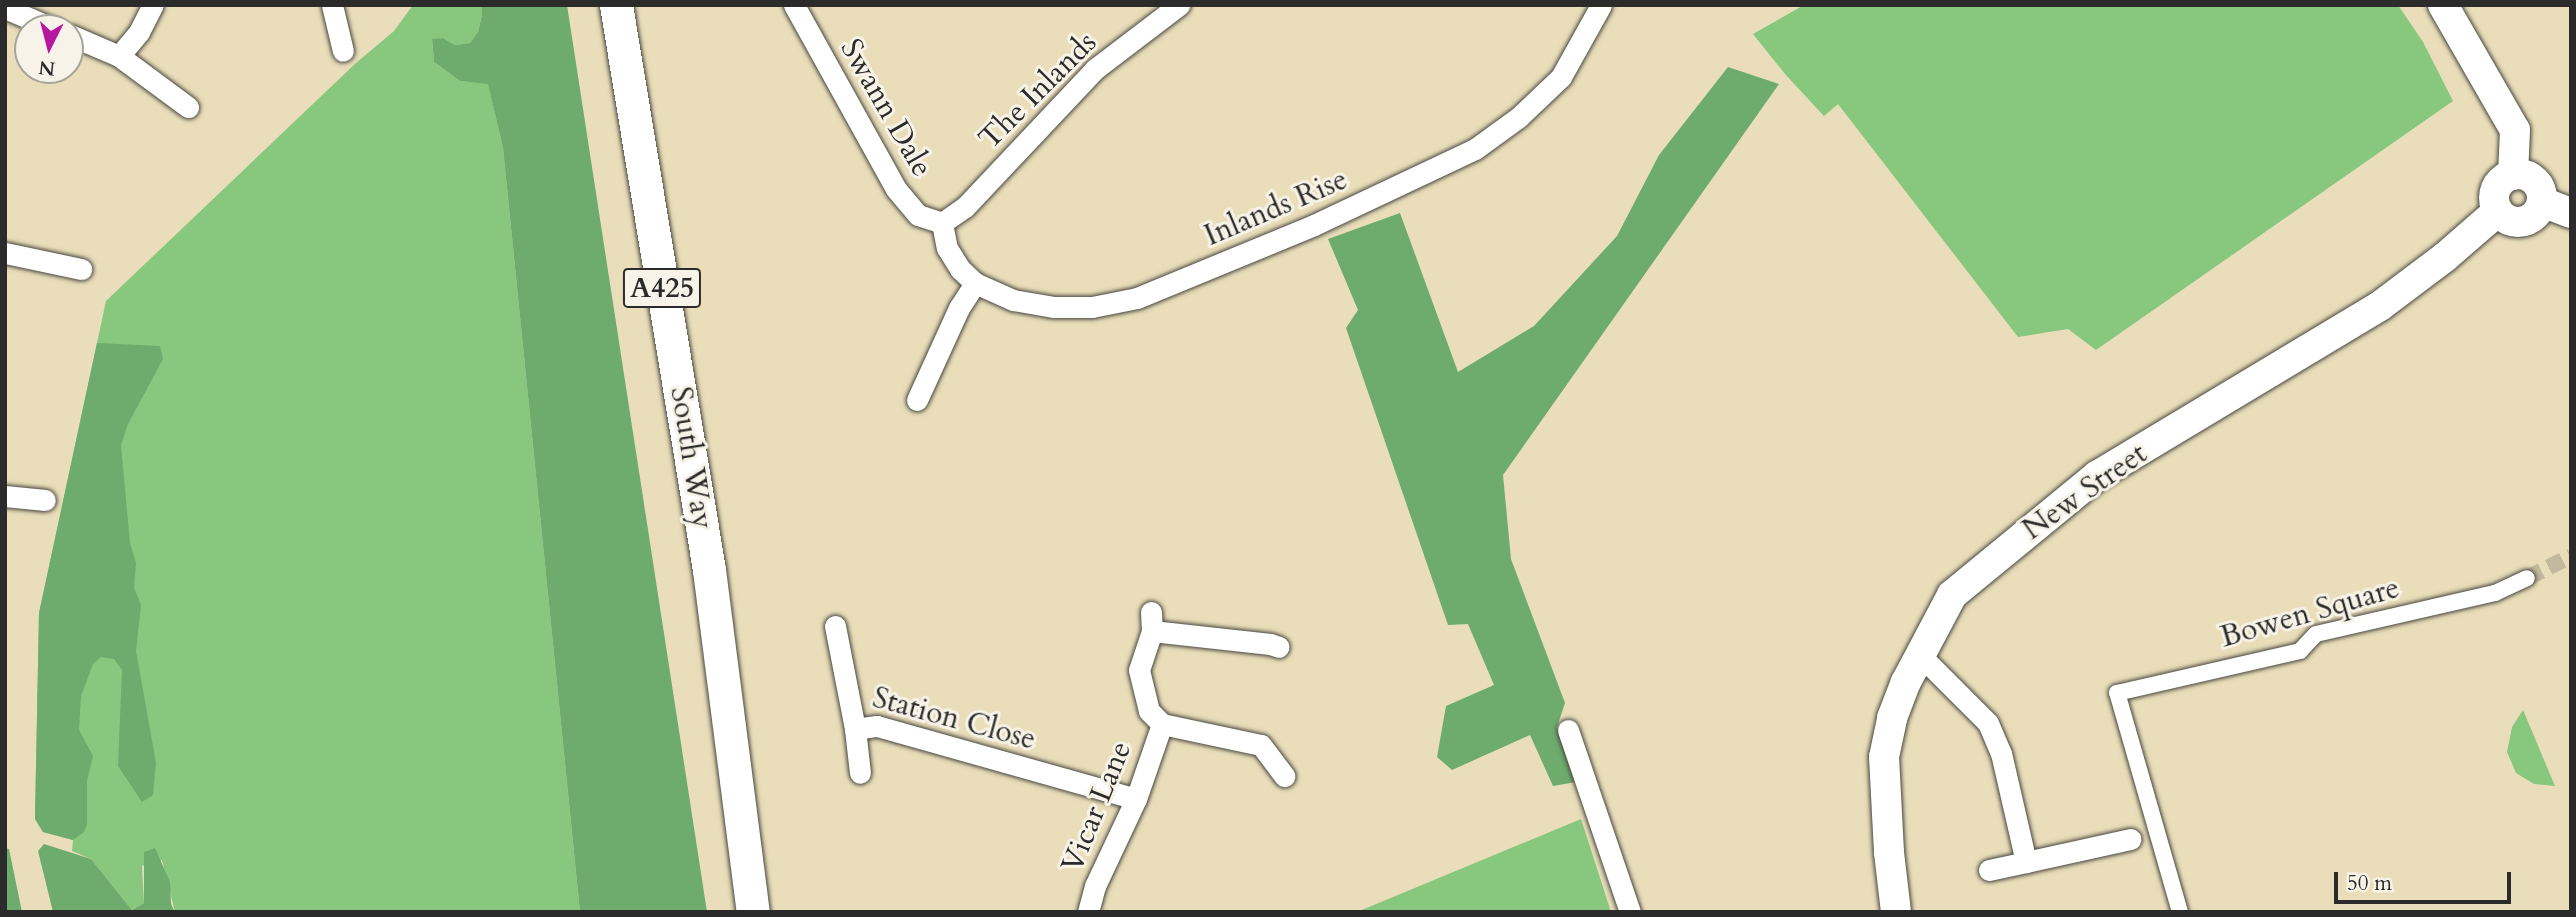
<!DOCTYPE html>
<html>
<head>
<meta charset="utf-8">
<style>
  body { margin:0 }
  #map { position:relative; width:2576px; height:917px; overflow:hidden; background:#e9deb9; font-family:Cardo,serif }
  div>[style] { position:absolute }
  .green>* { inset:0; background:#87c77e }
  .forest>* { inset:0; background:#6dac6d }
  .pedestrian-tunnel>* { height:16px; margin-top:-8px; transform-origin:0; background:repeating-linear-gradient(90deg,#c3ba9d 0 16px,transparent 0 24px) }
  .roads { filter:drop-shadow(0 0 2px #484640) drop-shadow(0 0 2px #484640) }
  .pedestrian>* { height:16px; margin:-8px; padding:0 8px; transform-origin:8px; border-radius:8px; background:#fff }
  .minor>* { height:21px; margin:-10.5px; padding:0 10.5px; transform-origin:10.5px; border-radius:10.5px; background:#fff }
  .secondary>* { height:30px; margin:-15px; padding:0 15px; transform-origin:15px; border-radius:15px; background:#fff }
  .secondary>.ring { margin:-15px; padding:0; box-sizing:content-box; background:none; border:30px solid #fff; border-radius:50% }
  .primary>* { height:33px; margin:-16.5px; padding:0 16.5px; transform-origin:16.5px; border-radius:16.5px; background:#fff }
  span { translate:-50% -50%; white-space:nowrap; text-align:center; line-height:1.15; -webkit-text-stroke:6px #f7f3e8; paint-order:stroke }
  .shield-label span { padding:2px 5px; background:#f7f3e8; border:2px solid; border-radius:5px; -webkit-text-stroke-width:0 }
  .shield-label { font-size:28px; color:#2b2b2b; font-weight:700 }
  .street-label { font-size:30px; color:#2b2b2b }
  .frame { position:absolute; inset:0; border:7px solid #2b2b2b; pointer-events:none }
  .north { position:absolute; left:14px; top:14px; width:70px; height:70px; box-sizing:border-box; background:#f7f3e8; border:2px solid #a5a39c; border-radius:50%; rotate:186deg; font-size:19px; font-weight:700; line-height:28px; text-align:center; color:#2b2b2b }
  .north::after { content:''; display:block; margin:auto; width:24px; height:32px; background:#b5179e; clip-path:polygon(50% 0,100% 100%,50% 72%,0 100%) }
  .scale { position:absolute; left:2334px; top:872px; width:177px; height:32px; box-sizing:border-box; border:4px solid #2b2b2b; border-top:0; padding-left:9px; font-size:21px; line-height:24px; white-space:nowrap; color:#2b2b2b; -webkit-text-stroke:5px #f7f3e8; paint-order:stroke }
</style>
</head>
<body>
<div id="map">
  <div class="green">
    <i style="clip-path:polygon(413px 5px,481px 5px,482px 15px,478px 32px,470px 43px,455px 45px,443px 38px,432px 40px,434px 62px,460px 81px,488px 83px,503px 148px,580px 912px,175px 912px,162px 860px,142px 866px,144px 903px,132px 910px,91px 859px,72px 851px,73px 840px,43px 832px,35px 819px,39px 613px,106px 301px,356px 63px,394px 31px)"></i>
    <i style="clip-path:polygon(1804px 5px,2398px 5px,2423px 42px,2453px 101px,2096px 350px,2068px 329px,2018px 337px,1838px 104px,1824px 116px,1785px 74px,1753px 34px)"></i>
    <i style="clip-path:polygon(2523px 710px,2555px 786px,2534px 784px,2516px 773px,2507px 752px,2512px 727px)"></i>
    <i style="clip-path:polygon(1581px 819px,1611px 912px,1357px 912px)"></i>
  </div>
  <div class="forest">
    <i style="clip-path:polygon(481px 5px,567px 5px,707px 912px,580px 912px,503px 148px,488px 84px,460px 81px,434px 62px,432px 39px,443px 38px,455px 45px,470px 43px,478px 32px,482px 15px)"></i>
    <i style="clip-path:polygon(1728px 67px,1779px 84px,1503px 475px,1511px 559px,1565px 703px,1557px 727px,1576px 782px,1553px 786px,1530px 735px,1452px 770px,1437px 757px,1446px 706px,1494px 685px,1468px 624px,1448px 625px,1346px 328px,1358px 310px,1328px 239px,1400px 213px,1458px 372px,1534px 326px,1617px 236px,1659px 155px)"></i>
    <i style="clip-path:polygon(97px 343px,160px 346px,163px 359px,128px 424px,121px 445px,130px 543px,136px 563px,134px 588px,141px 605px,136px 651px,156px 763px,153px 795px,142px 802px,118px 766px,122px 670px,114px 659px,101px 657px,93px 664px,81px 696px,79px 730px,93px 756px,87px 781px,87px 824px,84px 832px,73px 840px,43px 832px,35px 819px,39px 613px)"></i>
    <i style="clip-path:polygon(44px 844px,91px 859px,132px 910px,144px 903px,144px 852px,155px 848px,170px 882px,171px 904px,175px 912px,53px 912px,38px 851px)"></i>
    <i style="clip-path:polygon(5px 848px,9px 849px,22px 912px,5px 912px)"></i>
  </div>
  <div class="pedestrian-tunnel">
    <i style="left:2527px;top:578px;width:49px;rotate:-26.6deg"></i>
  </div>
  <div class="roads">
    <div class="pedestrian">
      <i style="left:2180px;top:912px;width:228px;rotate:-106deg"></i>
      <i style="left:2117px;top:693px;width:188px;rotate:-12.9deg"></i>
      <i style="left:2300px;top:651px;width:23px;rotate:-47deg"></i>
      <i style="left:2316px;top:634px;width:184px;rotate:-12.9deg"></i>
      <i style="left:2495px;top:593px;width:35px;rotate:-25deg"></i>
    </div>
    <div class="minor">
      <i style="left:332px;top:5px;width:47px;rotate:76.6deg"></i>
      <i style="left:794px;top:5px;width:210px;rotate:61deg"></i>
      <i style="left:896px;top:189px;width:34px;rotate:50deg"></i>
      <i style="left:918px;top:215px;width:25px;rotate:18deg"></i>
      <i style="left:5px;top:8px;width:51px;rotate:23.1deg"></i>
      <i style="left:70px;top:35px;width:53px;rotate:23.2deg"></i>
      <i style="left:119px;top:56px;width:31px;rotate:-50deg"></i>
      <i style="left:139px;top:32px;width:30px;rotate:-63deg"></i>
      <i style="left:119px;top:56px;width:86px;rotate:36.5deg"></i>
      <i style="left:942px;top:223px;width:25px;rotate:79deg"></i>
      <i style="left:947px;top:248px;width:25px;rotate:58deg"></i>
      <i style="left:960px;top:269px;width:21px;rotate:43deg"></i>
      <i style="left:975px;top:283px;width:42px;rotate:24.1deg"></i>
      <i style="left:1013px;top:300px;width:42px;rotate:9.7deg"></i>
      <i style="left:1054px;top:307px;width:38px"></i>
      <i style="left:1092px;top:307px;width:46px;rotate:-11.3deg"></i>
      <i style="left:1137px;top:298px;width:191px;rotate:-22.4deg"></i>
      <i style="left:1314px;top:225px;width:178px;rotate:-25.3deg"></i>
      <i style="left:1475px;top:149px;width:54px;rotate:-36deg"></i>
      <i style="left:1519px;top:117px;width:58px;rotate:-43.6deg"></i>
      <i style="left:1561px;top:77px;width:82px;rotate:-60.9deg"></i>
      <i style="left:942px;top:223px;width:28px;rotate:-35deg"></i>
      <i style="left:965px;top:207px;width:190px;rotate:-46.7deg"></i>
      <i style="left:1095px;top:69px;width:106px;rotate:-37.3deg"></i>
      <i style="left:5px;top:253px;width:78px;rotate:11.9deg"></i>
      <i style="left:917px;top:400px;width:101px;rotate:-65.5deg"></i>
      <i style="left:959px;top:308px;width:30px;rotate:-57deg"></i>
      <i style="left:5px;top:496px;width:40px;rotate:5.7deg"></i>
      <i style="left:1151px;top:612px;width:19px;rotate:87deg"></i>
      <i style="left:1152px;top:631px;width:41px;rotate:108.4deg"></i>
      <i style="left:1139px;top:670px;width:42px;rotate:76.3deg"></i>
      <i style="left:1149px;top:711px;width:18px;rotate:45deg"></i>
      <i style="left:835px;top:626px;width:105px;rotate:79deg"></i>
      <i style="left:855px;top:729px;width:22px;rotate:-8deg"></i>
      <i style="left:877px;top:726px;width:269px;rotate:15.7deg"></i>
      <i style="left:1152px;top:631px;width:119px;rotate:6.3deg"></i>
      <i style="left:1270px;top:644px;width:9px;rotate:18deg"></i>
      <i style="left:1920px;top:655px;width:96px;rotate:45deg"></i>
      <i style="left:1988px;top:723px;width:33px;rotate:67deg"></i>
      <i style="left:2001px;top:753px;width:112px;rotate:77.1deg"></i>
      <i style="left:2026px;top:862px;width:107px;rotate:-12.4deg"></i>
      <i style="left:1162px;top:724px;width:101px;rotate:12deg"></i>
      <i style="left:1261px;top:745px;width:39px;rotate:53deg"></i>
      <i style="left:855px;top:729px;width:44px;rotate:83.5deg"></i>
      <i style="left:1568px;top:730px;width:192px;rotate:71.2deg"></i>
      <i style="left:1989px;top:870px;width:38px;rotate:-12deg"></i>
      <i style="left:1088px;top:912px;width:27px;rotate:-75deg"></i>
      <i style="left:1095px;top:886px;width:96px;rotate:-64.8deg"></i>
      <i style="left:1136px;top:799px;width:79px;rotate:-70.9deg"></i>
    </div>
    <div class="secondary">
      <i style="left:2443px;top:5px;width:144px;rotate:60.1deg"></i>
      <i style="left:2515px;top:130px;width:45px;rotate:92.5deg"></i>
      <i class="ring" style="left:2494px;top:174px;width:18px;height:18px"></i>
      <i style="left:2542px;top:202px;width:31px;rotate:21deg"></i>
      <i style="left:1896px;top:912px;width:60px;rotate:-96.7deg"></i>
      <i style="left:1889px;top:852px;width:95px;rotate:-93deg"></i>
      <i style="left:1884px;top:757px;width:40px;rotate:-78deg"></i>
      <i style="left:1892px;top:718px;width:39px;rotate:-69deg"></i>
      <i style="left:1906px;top:682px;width:98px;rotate:-62.1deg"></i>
      <i style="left:1952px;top:595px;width:188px;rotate:-39.4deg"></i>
      <i style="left:2097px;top:476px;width:330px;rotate:-31deg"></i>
      <i style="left:2380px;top:306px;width:81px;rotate:-37deg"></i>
      <i style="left:2445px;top:257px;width:70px;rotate:-41deg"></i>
    </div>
    <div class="primary">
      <i style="left:616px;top:5px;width:573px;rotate:80.65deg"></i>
      <i style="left:709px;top:570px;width:345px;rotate:82.7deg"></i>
    </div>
  </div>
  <div class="shield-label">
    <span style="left:662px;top:288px">A425</span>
  </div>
  <div class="street-label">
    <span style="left:1038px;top:91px;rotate:-45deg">The Inlands</span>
    <span style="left:886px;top:108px;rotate:60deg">Swann Dale</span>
    <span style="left:1276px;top:208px;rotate:-23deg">Inlands Rise</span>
    <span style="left:691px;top:458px;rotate:81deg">South Way</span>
    <span style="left:2085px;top:492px;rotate:-35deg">New Street</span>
    <span style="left:2310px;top:613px;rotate:-16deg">Bowen Square</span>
    <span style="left:954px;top:719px;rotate:15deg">Station Close</span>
    <span style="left:1097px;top:807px;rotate:-68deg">Vicar Lane</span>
  </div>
  <div class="frame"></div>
  <div class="north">N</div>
  <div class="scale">50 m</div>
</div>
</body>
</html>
